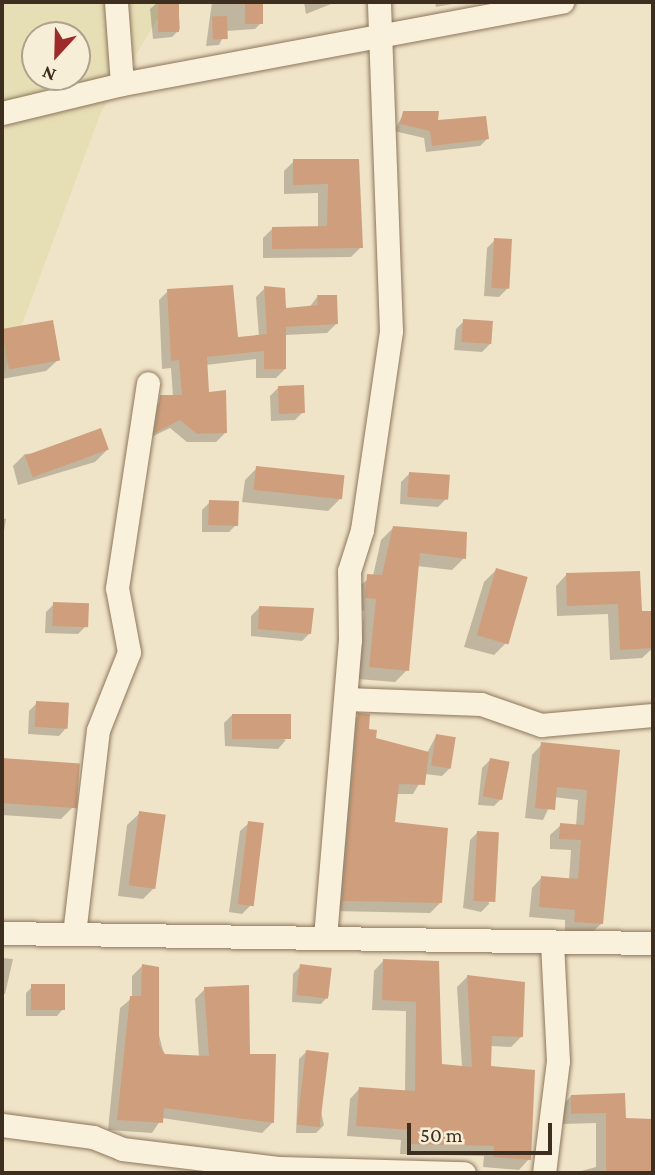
<!DOCTYPE html>
<html>
<head>
<meta charset="utf-8">
<style>
  body { margin:0 }
  #map { position:relative; width:655px; height:1175px; overflow:hidden; background:#f0e4c8; font-family:"Crimson Pro",serif }
  div>[style] { position:absolute }
  .farmland>* { inset:0; background:#e6deb5 }
  .shadow>* { inset:0; background:#0003 }
  .building>* { inset:0; background:#cf9f7d; transform-origin:0 0 }
  .roads { filter:drop-shadow(0 0 2px #8d765c) drop-shadow(0 0 2px #8d765c) }
  .street>* { height:23px; margin:-11.5px; padding:0 11.5px; transform-origin:11.5px; border-radius:11.5px; background:#faf1dc }
  span { translate:-50% -50%; white-space:nowrap; text-align:center; line-height:1.15; -webkit-text-stroke:7px #f7eed8; paint-order:stroke }
  .frame { position:absolute; inset:0; border:4px solid #3d2e20; pointer-events:none }
  .north { position:absolute; left:21px; top:21px; width:70px; height:70px; box-sizing:border-box; background:#f7eed8; border:2px solid #ada18e; border-radius:50%; rotate:202deg; font-size:19px; font-weight:700; line-height:28px; text-align:center; color:#3d2e20 }
  .north::after { content:''; display:block; margin:auto; width:24px; height:32px; background:#9e2a2b; clip-path:polygon(50% 0,100% 100%,50% 72%,0 100%) }
  .scale { position:absolute; left:407px; top:1123px; width:145px; height:32px; box-sizing:border-box; border:4px solid #3d2e20; border-top:0; padding-left:9px; font-size:21px; line-height:24px; white-space:nowrap; color:#3d2e20; -webkit-text-stroke:5px #f7eed8; paint-order:stroke }
</style>
</head>
<body>
<div id="map">
  <div class="farmland">
    <i style="clip-path:polygon(evenodd,2px 2px,168px 2px,101px 112px,2px 379px,2px 2px,35px 35px,77px 35px,77px 77px,35px 77px,35px 35px)"></i>
  </div>
  <div class="shadow">
    <i style="clip-path:polygon(158px 2px,178px 2px,180px 29px,172px 37px,153px 39px,150px 9px)"></i>
    <i style="clip-path:polygon(212px 2px,261px 2px,262px 22px,255px 29px,226px 31px,219px 45px,206px 46px)"></i>
    <i style="clip-path:polygon(304px 2px,336px 2px,306px 14px)"></i>
    <i style="clip-path:polygon(435px 2px,463px 2px,436px 7px)"></i>
    <i style="clip-path:polygon(404px 113px,437px 122px,487px 139px,480px 146px,426px 152px,424px 138px,394px 131px)"></i>
    <i style="clip-path:polygon(357px 160px,361px 247px,351px 257px,263px 258px,263px 238px,273px 228px,318px 228px,318px 193px,284px 194px,284px 171px,294px 161px)"></i>
    <i style="clip-path:polygon(495px 240px,507px 289px,499px 297px,484px 296px,487px 248px)"></i>
    <i style="clip-path:polygon(265px 288px,284px 310px,309px 308px,317px 297px,336px 324px,327px 333px,285px 335px,285px 369px,276px 378px,256px 378px,256px 359px,206px 365px,208px 394px,225px 433px,216px 442px,187px 442px,170px 428px,147px 439px,152px 406px,173px 397px,171px 368px,162px 369px,159px 300px,168px 291px,236px 339px,259px 337px,256px 297px)"></i>
    <i style="clip-path:polygon(464px 321px,490px 344px,482px 352px,454px 350px,456px 329px)"></i>
    <i style="clip-path:polygon(52px 322px,59px 359px,46px 371px,2px 379px,2px 331px)"></i>
    <i style="clip-path:polygon(278px 388px,303px 412px,295px 420px,271px 421px,270px 396px)"></i>
    <i style="clip-path:polygon(107px 450px,95px 462px,18px 485px,13px 466px,25px 454px)"></i>
    <i style="clip-path:polygon(257px 468px,340px 499px,328px 511px,242px 502px,245px 480px)"></i>
    <i style="clip-path:polygon(409px 474px,446px 499px,438px 507px,400px 504px,401px 482px)"></i>
    <i style="clip-path:polygon(210px 502px,237px 524px,229px 532px,202px 532px,202px 510px)"></i>
    <i style="clip-path:polygon(2px 518px,6px 519px,2px 543px)"></i>
    <i style="clip-path:polygon(393px 528px,464px 558px,452px 570px,417px 566px,407px 670px,395px 682px,358px 679px,364px 611px,354px 609px,356px 588px,373px 576px,381px 540px)"></i>
    <i style="clip-path:polygon(496px 570px,506px 643px,494px 655px,464px 647px,484px 582px)"></i>
    <i style="clip-path:polygon(566px 575px,641px 613px,653px 648px,642px 658px,610px 660px,608px 614px,557px 616px,556px 586px)"></i>
    <i style="clip-path:polygon(54px 604px,86px 626px,78px 634px,45px 633px,46px 612px)"></i>
    <i style="clip-path:polygon(259px 608px,310px 633px,302px 641px,251px 636px,251px 616px)"></i>
    <i style="clip-path:polygon(37px 703px,67px 727px,59px 736px,28px 734px,29px 711px)"></i>
    <i style="clip-path:polygon(232px 715px,286px 740px,278px 749px,225px 746px,224px 723px)"></i>
    <i style="clip-path:polygon(359px 715px,374px 739px,427px 753px,436px 736px,450px 768px,442px 776px,425px 774px,413px 794px,396px 794px,393px 824px,440px 903px,430px 913px,333px 911px,348px 725px)"></i>
    <i style="clip-path:polygon(542px 744px,619px 752px,601px 924px,590px 934px,565px 932px,565px 920px,529px 917px,532px 888px,542px 877px,569px 880px,571px 850px,550px 849px,550px 835px,561px 825px,576px 826px,578px 800px,554px 797px,543px 820px,525px 818px,532px 755px)"></i>
    <i style="clip-path:polygon(2px 760px,78px 765px,73px 807px,61px 819px,2px 815px)"></i>
    <i style="clip-path:polygon(490px 760px,502px 798px,494px 806px,478px 805px,482px 768px)"></i>
    <i style="clip-path:polygon(140px 813px,155px 887px,143px 899px,118px 896px,127px 825px)"></i>
    <i style="clip-path:polygon(249px 823px,250px 906px,242px 914px,229px 912px,240px 831px)"></i>
    <i style="clip-path:polygon(478px 832px,489px 904px,481px 912px,463px 908px,470px 840px)"></i>
    <i style="clip-path:polygon(2px 958px,13px 959px,5px 994px,2px 994px)"></i>
    <i style="clip-path:polygon(384px 960px,438px 963px,440px 1066px,462px 1067px,457px 987px,467px 977px,521px 1037px,511px 1047px,490px 1046px,489px 1067px,529px 1159px,519px 1170px,483px 1167px,484px 1156px,400px 1154px,401px 1140px,347px 1136px,350px 1099px,360px 1088px,405px 1092px,406px 1011px,372px 1010px,374px 971px)"></i>
    <i style="clip-path:polygon(142px 966px,164px 1055px,199px 1057px,195px 999px,205px 989px,248px 1055px,272px 1123px,262px 1133px,162px 1118px,152px 1133px,108px 1130px,120px 1008px,132px 998px,132px 976px)"></i>
    <i style="clip-path:polygon(301px 966px,329px 995px,321px 1004px,292px 1002px,293px 974px)"></i>
    <i style="clip-path:polygon(32px 987px,63px 1009px,57px 1016px,26px 1016px,26px 993px)"></i>
    <i style="clip-path:polygon(307px 1051px,324px 1125px,316px 1133px,296px 1133px,299px 1059px)"></i>
    <i style="clip-path:polygon(571px 1096px,624px 1120px,653px 1120px,653px 1173px,574px 1173px,596px 1167px,596px 1123px,562px 1124px,561px 1107px)"></i>
  </div>
  <div class="building">
    <i style="left:158px;top:2px;width:21px;height:30px"></i>
    <i style="left:245px;top:2px;width:18px;height:22px"></i>
    <i style="left:227px;top:16px;width:23px;height:15px;rotate:88deg"></i>
    <i style="clip-path:polygon(403px 111px,439px 111px,438px 120px,486px 116px,489px 139px,432px 146px,430px 131px,400px 124px)"></i>
    <i style="clip-path:polygon(293px 159px,359px 159px,363px 248px,272px 249px,272px 227px,327px 226px,328px 184px,293px 185px)"></i>
    <i style="left:494px;top:238px;width:18px;height:50px;rotate:3deg"></i>
    <i style="clip-path:polygon(233px 285px,238px 337px,267px 334px,264px 286px,285px 288px,286px 308px,318px 305px,317px 295px,337px 295px,338px 324px,286px 327px,286px 369px,264px 369px,264px 351px,207px 357px,209px 392px,226px 390px,227px 433px,197px 434px,180px 420px,155px 433px,160px 395px,182px 395px,179px 360px,171px 361px,167px 289px)"></i>
    <i style="left:463px;top:319px;width:30px;height:23px;rotate:4deg"></i>
    <i style="left:53px;top:320px;width:41px;height:52px;rotate:80deg"></i>
    <i style="left:304px;top:385px;width:28px;height:26px;rotate:88deg"></i>
    <i style="left:101px;top:428px;width:23px;height:81px;rotate:70deg"></i>
    <i style="left:256px;top:466px;width:89px;height:24px;rotate:6deg"></i>
    <i style="left:409px;top:472px;width:41px;height:25px;rotate:4deg"></i>
    <i style="left:209px;top:500px;width:30px;height:25px;rotate:2deg"></i>
    <i style="clip-path:polygon(393px 526px,467px 532px,466px 559px,420px 553px,409px 671px,369px 667px,376px 599px,365px 598px,367px 574px,382px 575px)"></i>
    <i style="left:496px;top:568px;width:33px;height:70px;rotate:16deg"></i>
    <i style="clip-path:polygon(640px 571px,642px 611px,653px 611px,653px 648px,620px 650px,618px 604px,567px 606px,566px 573px)"></i>
    <i style="left:53px;top:602px;width:36px;height:24px;rotate:2deg"></i>
    <i style="clip-path:polygon(259px 606px,314px 608px,311px 634px,258px 629px)"></i>
    <i style="left:36px;top:701px;width:33px;height:26px;rotate:3deg"></i>
    <i style="clip-path:polygon(358px 713px,370px 714px,369px 729px,377px 730px,376px 738px,429px 752px,425px 785px,399px 784px,395px 822px,448px 828px,442px 903px,342px 901px)"></i>
    <i style="left:232px;top:714px;width:59px;height:25px"></i>
    <i style="left:436px;top:734px;width:20px;height:32px;rotate:9deg"></i>
    <i style="clip-path:polygon(541px 742px,620px 750px,603px 924px,574px 922px,575px 910px,539px 907px,541px 876px,578px 879px,581px 840px,559px 839px,560px 823px,584px 825px,587px 790px,557px 787px,555px 810px,535px 808px)"></i>
    <i style="left:2px;top:758px;width:78px;height:45px;rotate:4deg"></i>
    <i style="left:490px;top:758px;width:20px;height:39px;rotate:11deg"></i>
    <i style="left:139px;top:811px;width:27px;height:75px;rotate:8deg"></i>
    <i style="left:248px;top:821px;width:16px;height:84px;rotate:7deg"></i>
    <i style="left:477px;top:831px;width:22px;height:70px;rotate:3deg"></i>
    <i style="clip-path:polygon(383px 959px,439px 961px,442px 1064px,472px 1067px,467px 975px,525px 982px,523px 1037px,492px 1036px,491px 1066px,535px 1070px,531px 1160px,493px 1157px,494px 1146px,410px 1144px,411px 1130px,356px 1126px,359px 1087px,415px 1091px,416px 1002px,382px 1000px)"></i>
    <i style="clip-path:polygon(142px 964px,159px 967px,159px 1045px,165px 1054px,209px 1056px,204px 987px,249px 985px,250px 1054px,276px 1054px,274px 1123px,164px 1108px,163px 1123px,117px 1120px,130px 996px,141px 996px)"></i>
    <i style="left:300px;top:964px;width:32px;height:31px;rotate:7deg"></i>
    <i style="left:65px;top:984px;width:26px;height:34px;rotate:90deg"></i>
    <i style="left:306px;top:1050px;width:23px;height:75px;rotate:7deg"></i>
    <i style="clip-path:polygon(625px 1093px,626px 1118px,653px 1119px,653px 1173px,606px 1173px,606px 1113px,571px 1114px,571px 1095px)"></i>
  </div>
  <div class="roads">
    <div class="street">
      <i style="left:116px;top:2px;width:82px;rotate:85.8deg"></i>
      <i style="left:2px;top:113px;width:123px;rotate:-13.6deg"></i>
      <i style="left:122px;top:84px;width:448px;rotate:-10.6deg"></i>
      <i style="left:346px;top:699px;width:135px;rotate:2.1deg"></i>
      <i style="left:481px;top:704px;width:64px;rotate:19.3deg"></i>
      <i style="left:541px;top:725px;width:112px;rotate:-5.1deg"></i>
      <i style="left:2px;top:933px;width:651px;rotate:0.88deg"></i>
      <i style="left:74px;top:934px;width:205px;rotate:-83.3deg"></i>
      <i style="left:98px;top:730px;width:84px;rotate:-68.3deg"></i>
      <i style="left:129px;top:652px;width:65px;rotate:-100.6deg"></i>
      <i style="left:117px;top:588px;width:207px;rotate:-81.4deg"></i>
      <i style="left:325px;top:937px;width:298px;rotate:-85.2deg"></i>
      <i style="left:350px;top:640px;width:69px;rotate:-90.8deg"></i>
      <i style="left:349px;top:571px;width:43px;rotate:-72.4deg"></i>
      <i style="left:362px;top:530px;width:201px;rotate:-81.7deg"></i>
      <i style="left:391px;top:331px;width:329px;rotate:-92.1deg"></i>
      <i style="left:2px;top:1125px;width:92px;rotate:7.5deg"></i>
      <i style="left:93px;top:1137px;width:31px;rotate:22deg"></i>
      <i style="left:122px;top:1149px;width:159px;rotate:6.9deg"></i>
      <i style="left:280px;top:1168px;width:184px;rotate:1.6deg"></i>
      <i style="left:544px;top:1173px;width:113px;rotate:-82.9deg"></i>
      <i style="left:558px;top:1061px;width:120px;rotate:-92.9deg"></i>
    </div>
  </div>
  <div class="frame"></div>
  <div class="north">N</div>
  <div class="scale">50 m</div>
</div>
</body>
</html>
